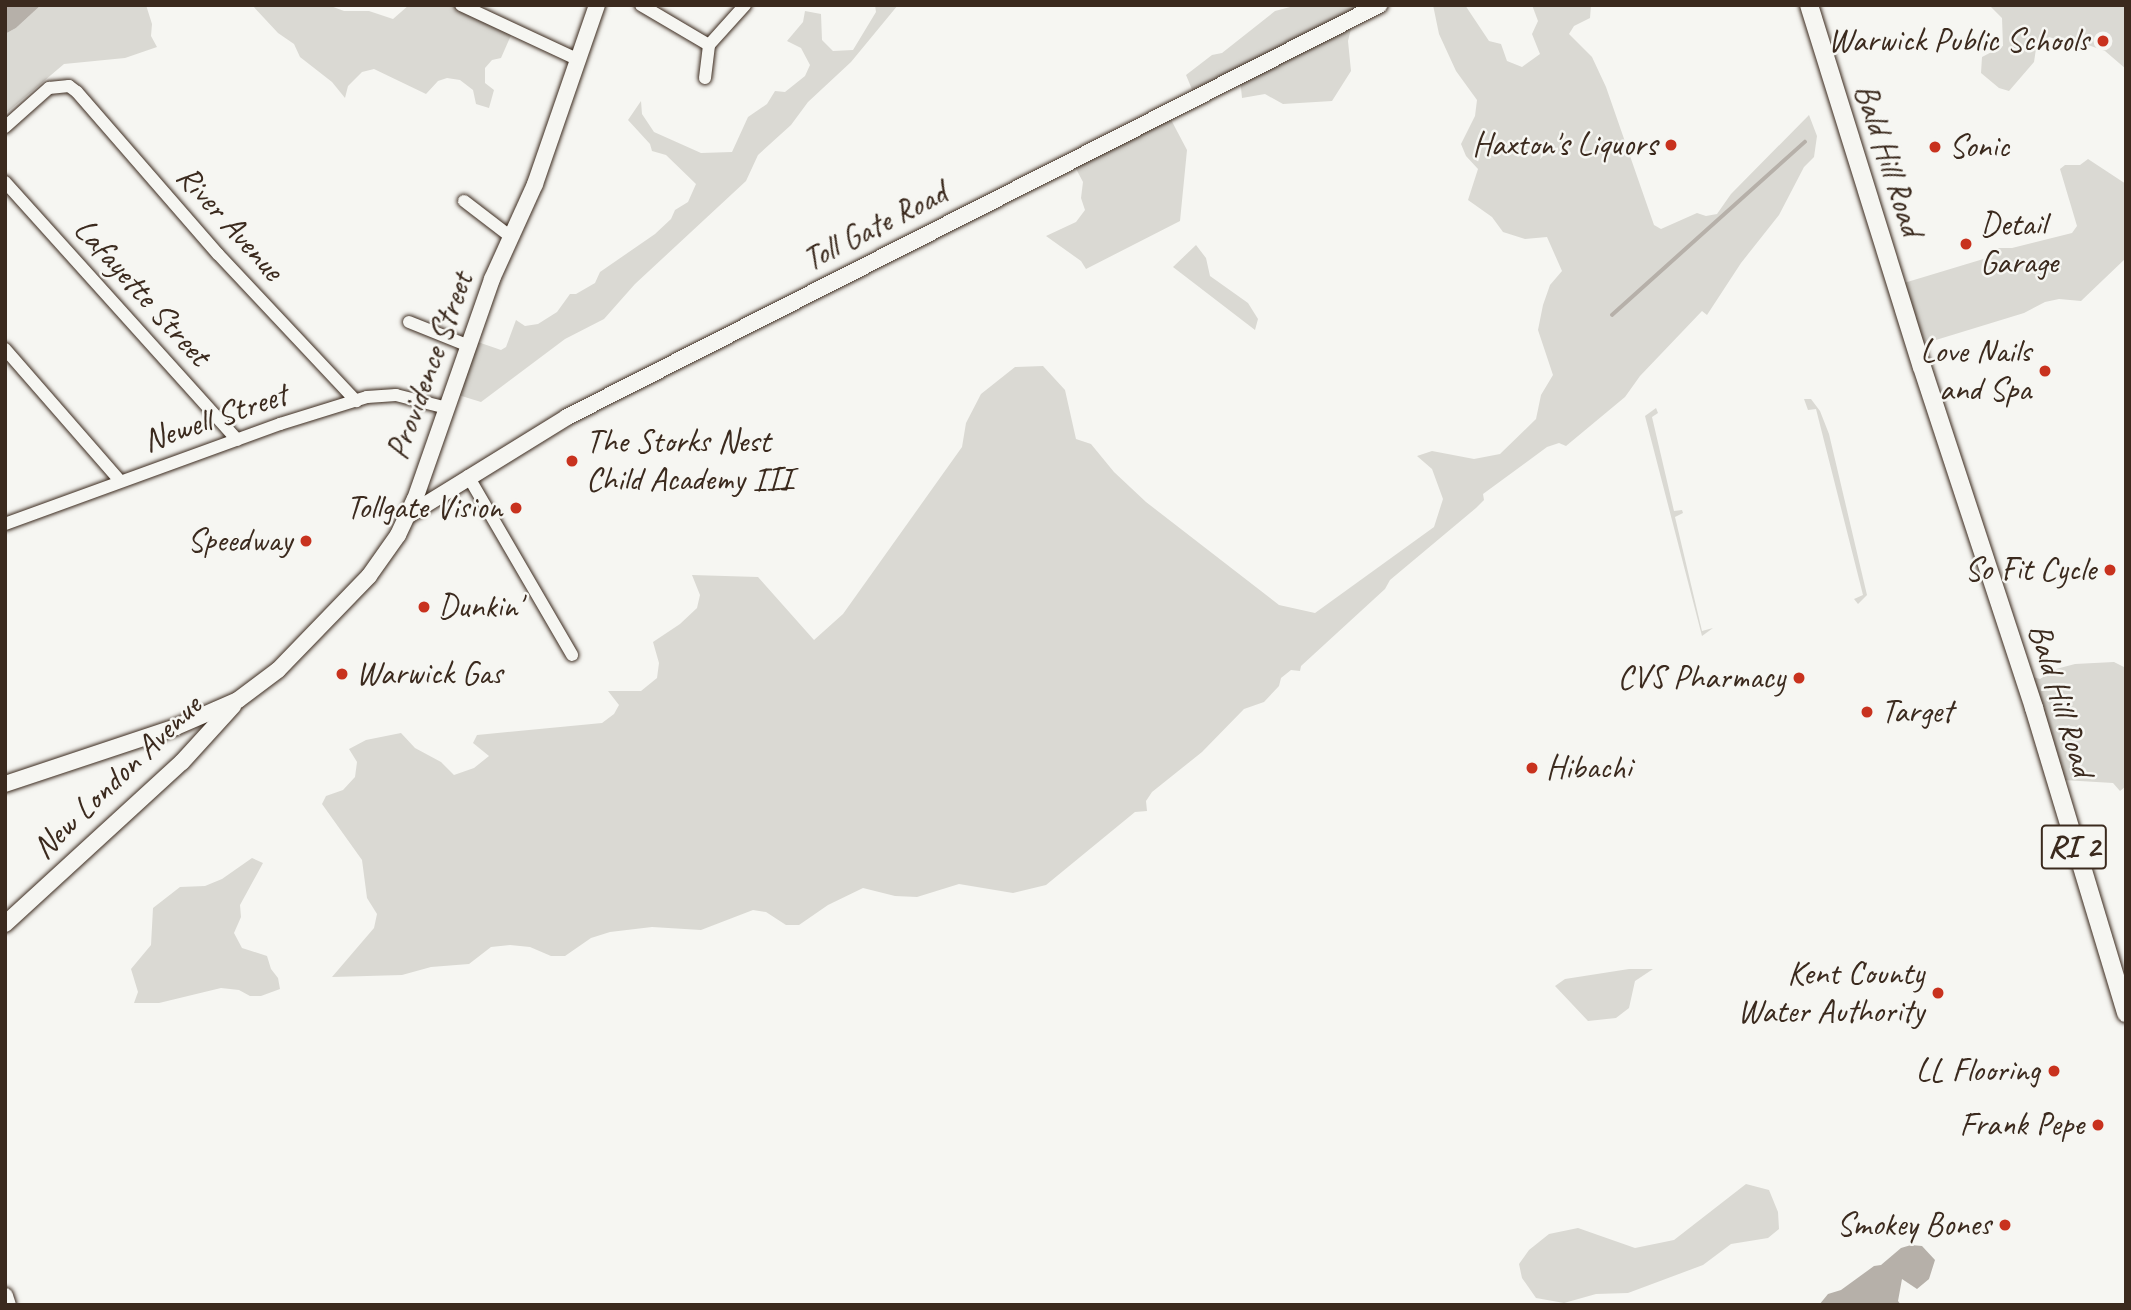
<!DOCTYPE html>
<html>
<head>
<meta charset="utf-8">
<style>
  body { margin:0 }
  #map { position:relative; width:2131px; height:1310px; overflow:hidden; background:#f6f6f2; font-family:Caveat,sans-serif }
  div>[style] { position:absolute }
  .green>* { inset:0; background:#dad9d3 }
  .water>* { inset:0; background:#b6b0a9 }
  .stream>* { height:3.5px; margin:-1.75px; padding:0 1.75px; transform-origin:1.75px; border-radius:1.75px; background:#b6b0a9 }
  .roads { filter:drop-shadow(0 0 2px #3b2a1e) drop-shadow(0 0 2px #3b2a1e) }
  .street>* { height:12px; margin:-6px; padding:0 6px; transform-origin:6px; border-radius:6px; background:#f6f6f2 }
  .secondary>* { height:16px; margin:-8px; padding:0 8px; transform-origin:8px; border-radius:8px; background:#f6f6f2 }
  .primary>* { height:18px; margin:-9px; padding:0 9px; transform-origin:9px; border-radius:9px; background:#f6f6f2 }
  .dots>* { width:19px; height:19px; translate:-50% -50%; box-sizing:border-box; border:4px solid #f6f6f2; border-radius:50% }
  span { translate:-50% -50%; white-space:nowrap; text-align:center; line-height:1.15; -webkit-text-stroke:5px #f6f6f2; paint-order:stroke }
  .shield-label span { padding:2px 5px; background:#f6f6f2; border:2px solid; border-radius:5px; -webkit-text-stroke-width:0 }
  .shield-label { font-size:32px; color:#3b2a1e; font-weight:700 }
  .poi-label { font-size:33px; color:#3b2a1e }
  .right { translate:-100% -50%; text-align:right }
  .left { translate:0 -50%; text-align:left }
  .street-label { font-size:33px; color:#3b2a1e }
  .frame { position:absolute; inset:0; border:7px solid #3b2a1e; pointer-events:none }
</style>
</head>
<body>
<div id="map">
  <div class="green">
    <i style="clip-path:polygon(41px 5px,146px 5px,152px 24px,151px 36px,157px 47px,125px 58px,64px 64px,5px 114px,5px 34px,16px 28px)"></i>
    <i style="clip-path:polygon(252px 5px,328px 5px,344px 11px,369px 11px,393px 19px,409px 5px,464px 5px,512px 33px,501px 58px,492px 60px,485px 68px,485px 83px,494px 90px,489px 108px,476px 104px,473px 90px,460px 80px,447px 78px,438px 81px,426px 94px,374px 69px,362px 72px,348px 86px,345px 98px,332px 82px,300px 57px,294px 44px,278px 33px)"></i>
    <i style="clip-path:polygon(875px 5px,898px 5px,851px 62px,808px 102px,791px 125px,758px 155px,746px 181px,635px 284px,604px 319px,565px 339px,481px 402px,455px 394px,475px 341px,501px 350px,506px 347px,516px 320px,525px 326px,538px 324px,557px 312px,570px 294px,576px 294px,595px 283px,600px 272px,655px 234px,671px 219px,675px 210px,688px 202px,696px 184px,666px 155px,652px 151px,650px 144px,628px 120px,641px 101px,642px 114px,654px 132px,701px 153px,732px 152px,748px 117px,767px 104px,775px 91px,785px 92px,805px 76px,810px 65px,801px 48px,787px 41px,803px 22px,805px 11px,821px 14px,822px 40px,833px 51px,853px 50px,876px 12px)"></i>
    <i style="clip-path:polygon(1298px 5px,1381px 5px,1353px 20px,1348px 41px,1351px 71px,1332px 101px,1283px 104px,1265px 94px,1242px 98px,1240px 78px,1196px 99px,1186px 75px,1212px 55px,1222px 53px,1275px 11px)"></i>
    <i style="clip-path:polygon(1433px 5px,1465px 5px,1489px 41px,1501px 44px,1507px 61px,1522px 67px,1540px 54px,1532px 34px,1538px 21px,1532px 5px,1591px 5px,1590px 18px,1574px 26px,1569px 34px,1592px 57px,1606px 87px,1654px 225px,1661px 229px,1697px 213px,1706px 216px,1717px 214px,1731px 194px,1809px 115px,1817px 136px,1814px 157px,1804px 167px,1779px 215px,1741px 263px,1707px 315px,1702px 311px,1640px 376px,1625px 397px,1566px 446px,1559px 443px,1547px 447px,1483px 494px,1484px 500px,1476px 508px,1390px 580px,1385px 589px,1301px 666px,1300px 671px,1291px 670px,1281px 678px,1279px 686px,1264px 702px,1244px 709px,1202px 752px,1152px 792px,1146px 801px,1147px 811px,1135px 812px,1046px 885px,1013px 893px,959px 884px,917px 897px,895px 896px,863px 888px,828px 905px,799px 925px,786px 925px,766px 912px,753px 910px,701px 930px,652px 927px,610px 932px,591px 938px,565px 956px,551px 956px,530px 947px,510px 945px,491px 947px,469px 964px,431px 967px,402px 975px,332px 977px,374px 928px,377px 914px,367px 898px,362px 860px,322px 804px,326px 796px,343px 790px,355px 777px,357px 762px,349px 749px,366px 740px,401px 733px,415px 748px,441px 762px,454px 775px,474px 768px,489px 756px,473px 743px,477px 735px,602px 723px,614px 714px,619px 705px,608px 691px,641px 691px,657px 678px,659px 663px,653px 642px,680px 624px,697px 608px,700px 595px,692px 575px,758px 577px,814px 640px,843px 614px,962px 447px,966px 423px,981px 394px,1015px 367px,1043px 366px,1065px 390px,1076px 439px,1091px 444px,1114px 472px,1146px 502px,1279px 605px,1315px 613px,1434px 527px,1443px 499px,1432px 469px,1417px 456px,1432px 451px,1474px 459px,1500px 454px,1536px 419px,1541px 395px,1553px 375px,1538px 330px,1543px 305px,1550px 285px,1562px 271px,1547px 237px,1525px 239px,1503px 232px,1492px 217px,1468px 200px,1478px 169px,1466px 156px,1461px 144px,1475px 116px,1477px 100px,1456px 71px,1439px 34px)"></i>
    <i style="clip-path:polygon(1989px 5px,2126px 5px,2126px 69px,2105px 51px,2071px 39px,2067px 43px,2049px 37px,2036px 49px,2034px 62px,2009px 91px,1999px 88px,1981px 73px,1982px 57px,2003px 46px,2002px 18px)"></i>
    <i style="clip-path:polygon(1168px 114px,1187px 150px,1180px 221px,1086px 269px,1081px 261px,1046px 236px,1076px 222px,1085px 210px,1081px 198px,1083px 182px,1073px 163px)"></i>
    <i style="clip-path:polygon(2088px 159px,2126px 184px,2126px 258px,2081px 301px,2059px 299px,2045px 302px,2024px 313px,1913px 347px,1894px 286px,1990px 257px,1998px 248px,2012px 248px,2072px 233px,2077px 226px,2060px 169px,2065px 165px,2080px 165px)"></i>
    <i style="clip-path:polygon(1196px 245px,1206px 258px,1210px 276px,1248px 303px,1258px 319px,1255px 330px,1173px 267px)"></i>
    <i style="clip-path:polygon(1804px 399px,1811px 399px,1820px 411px,1829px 434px,1867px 595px,1858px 604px,1854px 599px,1863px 595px,1816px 409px,1808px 410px)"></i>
    <i style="clip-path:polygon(1656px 408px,1658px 413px,1652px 417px,1674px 511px,1682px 510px,1683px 513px,1675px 517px,1702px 631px,1713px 628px,1702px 636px,1645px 416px)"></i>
    <i style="clip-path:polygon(2114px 662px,2126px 668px,2126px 786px,2120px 791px,2113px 783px,2063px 780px,2022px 674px,2040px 679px,2056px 669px,2075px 664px)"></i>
    <i style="clip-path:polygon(252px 858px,263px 863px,240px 905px,241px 917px,234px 933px,242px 948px,267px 956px,271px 969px,278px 978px,280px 989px,261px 996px,250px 996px,239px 990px,221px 988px,159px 1003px,134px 1003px,138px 992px,131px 969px,151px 945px,153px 908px,180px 887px,205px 886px,222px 879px)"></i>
    <i style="clip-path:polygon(1629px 969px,1653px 969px,1635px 981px,1629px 1008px,1616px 1018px,1588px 1021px,1555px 986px,1565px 979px)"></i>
    <i style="clip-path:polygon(1746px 1184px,1769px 1190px,1778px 1212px,1779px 1229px,1768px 1238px,1731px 1244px,1703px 1265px,1628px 1293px,1596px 1294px,1564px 1303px,1536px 1298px,1522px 1278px,1519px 1264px,1529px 1250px,1549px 1234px,1578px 1228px,1635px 1248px,1674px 1240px)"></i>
  </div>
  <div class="water">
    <i style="clip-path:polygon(5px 5px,41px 5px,16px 28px,5px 34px)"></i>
    <i style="clip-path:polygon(1911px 1245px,1922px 1246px,1935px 1260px,1929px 1279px,1917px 1289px,1902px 1279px,1898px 1301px,1901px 1305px,1819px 1305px,1828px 1294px,1841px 1290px,1874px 1266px,1881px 1265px,1901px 1248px)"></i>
  </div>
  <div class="stream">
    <i style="left:1612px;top:315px;width:259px;rotate:-41.9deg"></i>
  </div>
  <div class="roads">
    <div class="street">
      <i style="left:461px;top:5px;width:130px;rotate:25deg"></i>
      <i style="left:641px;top:5px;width:79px;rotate:30.5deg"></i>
      <i style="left:709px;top:45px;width:54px;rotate:-48deg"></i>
      <i style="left:705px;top:78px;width:33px;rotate:-83deg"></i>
      <i style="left:5px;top:127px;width:59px;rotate:-41.6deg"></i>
      <i style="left:49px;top:88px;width:20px;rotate:-6deg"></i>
      <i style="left:69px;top:86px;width:10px;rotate:37deg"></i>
      <i style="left:77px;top:92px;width:215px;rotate:49deg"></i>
      <i style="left:218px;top:254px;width:202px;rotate:46.8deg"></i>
      <i style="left:5px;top:182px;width:347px;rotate:48deg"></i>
      <i style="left:464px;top:201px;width:59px;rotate:37.5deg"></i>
      <i style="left:409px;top:322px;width:65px;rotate:21.8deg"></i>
      <i style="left:5px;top:349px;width:175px;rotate:48.9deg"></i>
      <i style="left:468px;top:476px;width:207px;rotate:59.8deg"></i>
      <i style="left:5px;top:524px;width:293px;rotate:-20deg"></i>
      <i style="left:280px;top:424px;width:91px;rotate:-17.2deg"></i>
      <i style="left:367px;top:397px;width:29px;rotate:-4deg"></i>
      <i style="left:396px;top:395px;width:53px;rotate:14.3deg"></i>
    </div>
    <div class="secondary">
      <i style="left:407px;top:516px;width:188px;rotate:-31.7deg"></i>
      <i style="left:567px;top:417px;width:911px;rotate:-26.9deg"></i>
      <i style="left:5px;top:784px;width:180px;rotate:-18.4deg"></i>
      <i style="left:176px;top:727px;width:68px;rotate:-23.5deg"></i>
      <i style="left:238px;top:700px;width:50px;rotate:-36.9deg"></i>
      <i style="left:278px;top:670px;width:131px;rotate:-45.9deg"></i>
      <i style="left:369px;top:576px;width:50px;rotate:-54.7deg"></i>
      <i style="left:398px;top:535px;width:40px;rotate:-65deg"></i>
      <i style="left:415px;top:499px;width:233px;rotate:-70.7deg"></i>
      <i style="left:492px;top:279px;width:104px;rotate:-65.6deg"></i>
      <i style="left:535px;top:184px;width:189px;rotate:-70.9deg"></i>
      <i style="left:5px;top:924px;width:240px;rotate:-42.5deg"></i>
      <i style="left:182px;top:762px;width:76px;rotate:-47.7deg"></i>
      <i style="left:5px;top:1296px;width:9px;rotate:72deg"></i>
    </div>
    <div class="primary">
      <i style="left:1809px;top:5px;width:379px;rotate:72.7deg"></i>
      <i style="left:1922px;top:367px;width:359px;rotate:71.8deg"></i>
      <i style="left:2034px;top:708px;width:319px;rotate:73.2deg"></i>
    </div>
  </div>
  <div class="dots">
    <i style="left:2103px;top:41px;background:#c8321e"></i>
    <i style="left:1671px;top:145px;background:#c8321e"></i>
    <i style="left:1935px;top:147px;background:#c8321e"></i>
    <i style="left:1966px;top:244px;background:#c8321e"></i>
    <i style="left:2045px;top:371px;background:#c8321e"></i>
    <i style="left:572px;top:461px;background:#c8321e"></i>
    <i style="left:516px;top:508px;background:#c8321e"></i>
    <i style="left:306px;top:541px;background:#c8321e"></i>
    <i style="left:2110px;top:570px;background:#c8321e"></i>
    <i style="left:424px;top:607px;background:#c8321e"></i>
    <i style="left:342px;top:674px;background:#c8321e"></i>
    <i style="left:1799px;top:678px;background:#c8321e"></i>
    <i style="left:1867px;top:712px;background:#c8321e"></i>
    <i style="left:1532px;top:768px;background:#c8321e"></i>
    <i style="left:1938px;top:993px;background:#c8321e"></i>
    <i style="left:2054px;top:1071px;background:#c8321e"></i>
    <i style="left:2098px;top:1125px;background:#c8321e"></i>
    <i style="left:2005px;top:1225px;background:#c8321e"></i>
  </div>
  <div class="shield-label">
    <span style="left:2074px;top:847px">RI 2</span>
  </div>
  <div class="poi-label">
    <span class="right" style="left:2089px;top:41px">Warwick Public Schools</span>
    <span class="right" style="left:1657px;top:145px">Haxton's Liquors</span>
    <span class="left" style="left:1949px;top:147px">Sonic</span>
    <span class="left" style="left:1980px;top:244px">Detail<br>Garage</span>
    <span class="right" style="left:2031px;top:371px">Love Nails<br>and Spa</span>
    <span class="left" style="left:586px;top:461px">The Storks Nest<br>Child Academy III</span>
    <span class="right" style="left:502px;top:508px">Tollgate Vision</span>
    <span class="right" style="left:292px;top:541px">Speedway</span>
    <span class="right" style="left:2096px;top:570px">So Fit Cycle</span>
    <span class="left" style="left:438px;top:607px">Dunkin'</span>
    <span class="left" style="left:356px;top:674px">Warwick Gas</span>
    <span class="right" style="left:1785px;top:678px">CVS Pharmacy</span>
    <span class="left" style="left:1881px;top:712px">Target</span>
    <span class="left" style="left:1546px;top:768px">Hibachi</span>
    <span class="right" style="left:1924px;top:993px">Kent County<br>Water Authority</span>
    <span class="right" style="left:2040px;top:1071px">LL Flooring</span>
    <span class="right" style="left:2084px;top:1125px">Frank Pepe</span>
    <span class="right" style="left:1991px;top:1225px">Smokey Bones</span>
  </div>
  <div class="street-label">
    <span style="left:1888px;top:160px;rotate:72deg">Bald Hill Road</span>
    <span style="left:230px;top:223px;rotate:48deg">River Avenue</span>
    <span style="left:875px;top:227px;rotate:-27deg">Toll Gate Road</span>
    <span style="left:142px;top:292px;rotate:48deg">Lafayette Street</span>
    <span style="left:430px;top:366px;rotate:-70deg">Providence Street</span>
    <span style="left:215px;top:418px;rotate:-19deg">Newell Street</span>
    <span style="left:2061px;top:700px;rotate:73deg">Bald Hill Road</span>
    <span style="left:117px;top:777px;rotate:-44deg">New London Avenue</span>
  </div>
  <div class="frame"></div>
</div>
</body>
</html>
